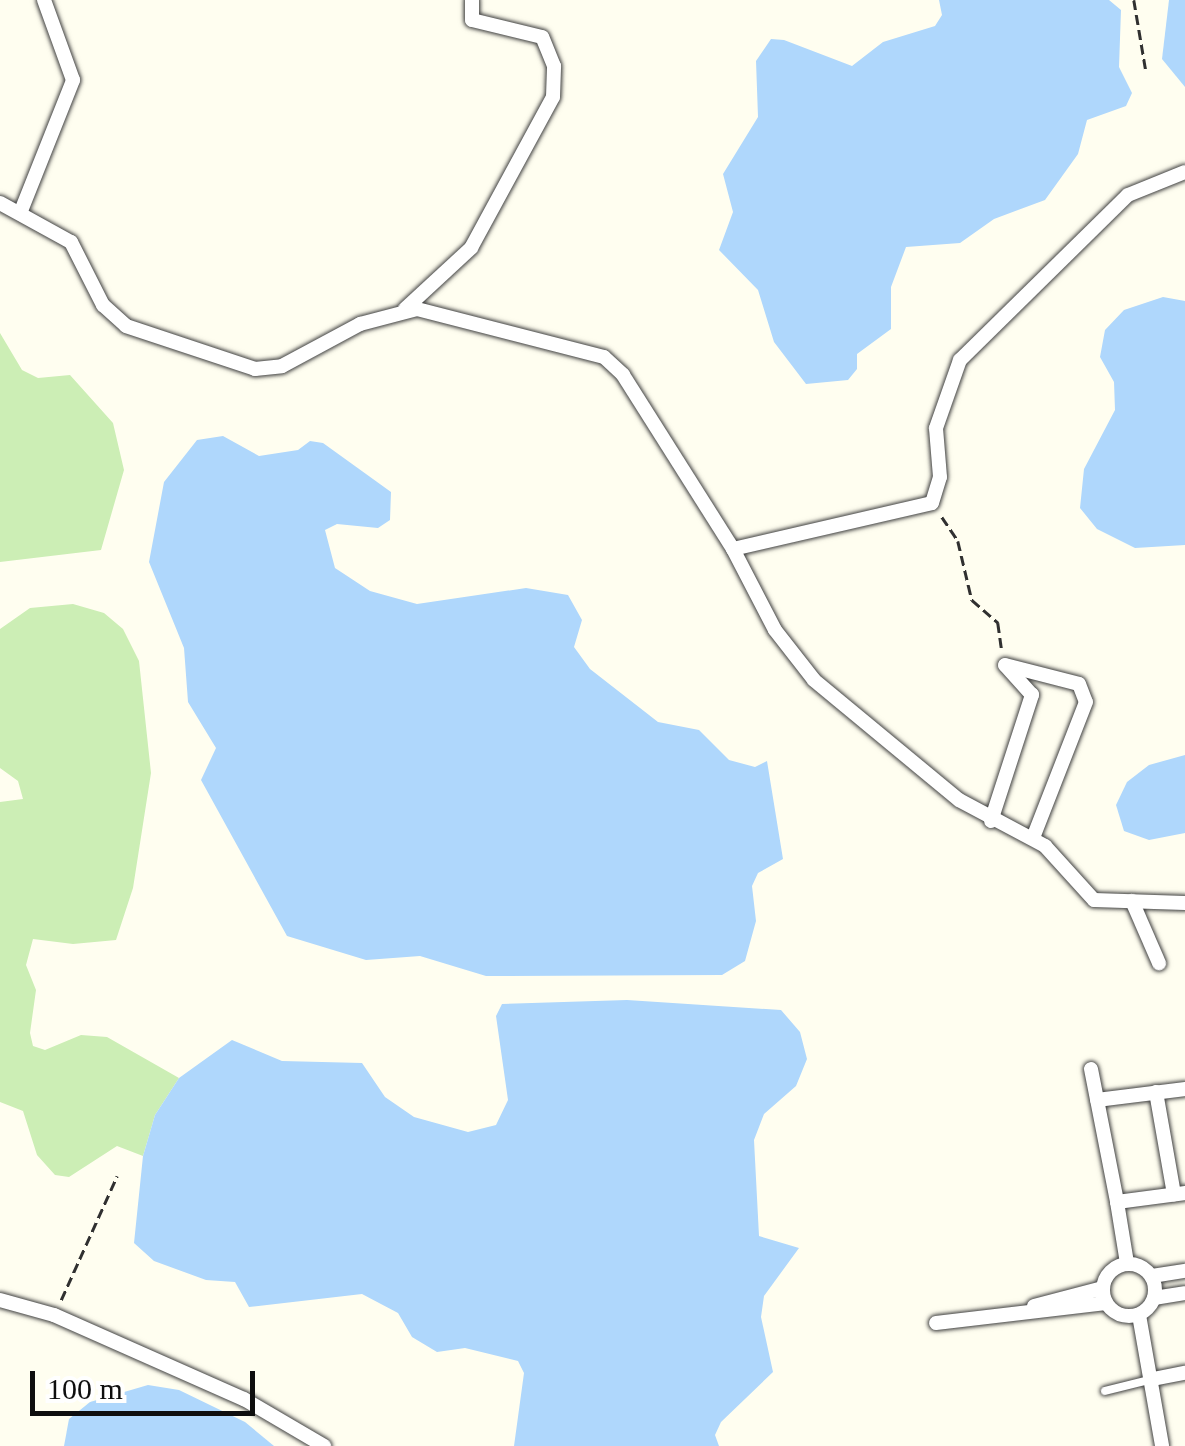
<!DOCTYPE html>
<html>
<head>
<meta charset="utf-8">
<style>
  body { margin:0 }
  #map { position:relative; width:1185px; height:1446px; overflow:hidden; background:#fffef0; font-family:"Times New Roman",serif }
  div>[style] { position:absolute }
  .green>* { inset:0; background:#cceeb5 }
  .water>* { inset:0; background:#afd7fc }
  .path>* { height:2.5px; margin-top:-1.25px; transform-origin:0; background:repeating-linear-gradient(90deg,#303030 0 10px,transparent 0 15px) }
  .roads { filter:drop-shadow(0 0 2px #414141) drop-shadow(0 0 2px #414141) }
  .service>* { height:8px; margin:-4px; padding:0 4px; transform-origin:4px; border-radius:4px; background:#fff }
  .minor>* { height:14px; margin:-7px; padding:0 7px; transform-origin:7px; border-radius:7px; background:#fff }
  .minor>.ring { margin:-7px; padding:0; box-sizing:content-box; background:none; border:14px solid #fff; border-radius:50% }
  span { translate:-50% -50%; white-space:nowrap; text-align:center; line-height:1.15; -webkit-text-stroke:10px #fff; paint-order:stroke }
  .scale { position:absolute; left:30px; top:1371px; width:225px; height:45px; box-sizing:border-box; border:5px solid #0e0e0e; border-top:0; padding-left:12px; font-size:30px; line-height:35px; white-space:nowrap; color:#0e0e0e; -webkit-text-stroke:8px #fff; paint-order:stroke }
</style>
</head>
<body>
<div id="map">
  <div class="green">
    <i style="clip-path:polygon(0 333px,22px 370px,38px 378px,70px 375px,113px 423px,124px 470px,101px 550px,0 562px)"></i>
    <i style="clip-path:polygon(73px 604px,104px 613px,123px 629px,139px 661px,151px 773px,133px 888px,116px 940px,73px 944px,33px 939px,26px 965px,36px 990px,30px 1033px,33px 1046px,45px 1050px,81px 1035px,107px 1037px,179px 1078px,155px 1115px,143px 1156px,117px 1146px,69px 1177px,55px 1175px,37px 1155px,23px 1111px,0 1102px,0 802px,23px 799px,18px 781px,0 768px,0 629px,30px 608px)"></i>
  </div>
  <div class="water">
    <i style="clip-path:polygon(939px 0,1109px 0,1121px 10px,1119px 67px,1132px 93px,1126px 106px,1087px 120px,1078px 154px,1045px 200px,994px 219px,960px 243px,906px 247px,891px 287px,891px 329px,857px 354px,857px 369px,848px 380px,806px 384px,774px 342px,758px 290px,719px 250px,733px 212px,723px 174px,758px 117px,756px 61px,771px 39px,784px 40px,852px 66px,883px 42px,935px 26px,942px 15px)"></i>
    <i style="clip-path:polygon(1169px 0,1185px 0,1185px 87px,1162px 59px)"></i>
    <i style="clip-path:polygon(1163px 297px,1185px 301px,1185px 545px,1135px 548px,1097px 529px,1080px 508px,1084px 469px,1115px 410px,1114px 382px,1100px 357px,1105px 330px,1124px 310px)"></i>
    <i style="clip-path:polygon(223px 436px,259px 456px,298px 450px,310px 441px,323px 443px,391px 492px,390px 520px,378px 528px,337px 524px,325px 530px,335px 568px,370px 591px,417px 604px,526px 588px,568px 595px,582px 620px,574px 647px,590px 669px,658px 722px,699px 730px,729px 760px,755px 767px,767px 761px,783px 859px,758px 873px,752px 886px,756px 921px,745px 961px,722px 975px,486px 976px,420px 956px,366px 960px,287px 936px,201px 780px,216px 748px,188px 702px,184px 648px,149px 562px,164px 482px,197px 440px)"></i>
    <i style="clip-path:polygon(1185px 755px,1185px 833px,1149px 840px,1124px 831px,1116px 805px,1127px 782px,1149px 765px)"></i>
    <i style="clip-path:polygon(627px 1000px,781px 1010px,800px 1032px,807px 1059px,796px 1086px,764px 1114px,754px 1140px,759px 1236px,799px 1248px,764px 1296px,761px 1317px,773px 1372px,721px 1422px,715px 1435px,719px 1446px,514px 1446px,524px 1373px,518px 1361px,465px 1348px,437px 1352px,412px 1337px,398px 1313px,362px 1294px,249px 1307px,235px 1282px,206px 1280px,154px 1261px,134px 1243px,143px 1156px,155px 1115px,179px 1078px,232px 1040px,282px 1061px,362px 1063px,385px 1097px,414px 1117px,468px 1132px,496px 1125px,508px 1100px,496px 1016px,502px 1004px)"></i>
    <i style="clip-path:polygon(148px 1385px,179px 1390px,245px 1422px,274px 1446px,64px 1446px,69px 1419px,90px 1402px)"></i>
  </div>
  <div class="path">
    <i style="left:1134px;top:0;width:72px;rotate:80.4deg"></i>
    <i style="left:942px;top:517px;width:29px;rotate:56deg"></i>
    <i style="left:958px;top:541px;width:61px;rotate:76.7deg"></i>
    <i style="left:972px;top:600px;width:35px;rotate:41deg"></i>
    <i style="left:998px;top:623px;width:27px;rotate:82deg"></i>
    <i style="left:61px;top:1300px;width:136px;rotate:-65.7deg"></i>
  </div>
  <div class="roads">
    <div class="service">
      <i style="left:1105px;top:1391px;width:49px;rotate:-14deg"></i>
    </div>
    <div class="minor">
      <i style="left:0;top:203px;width:81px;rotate:28.8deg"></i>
      <i style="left:71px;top:242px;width:71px;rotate:63.1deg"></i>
      <i style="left:103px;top:305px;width:31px;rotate:42deg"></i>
      <i style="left:126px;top:326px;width:136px;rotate:18.4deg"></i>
      <i style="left:255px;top:369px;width:27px;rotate:-6deg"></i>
      <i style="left:282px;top:366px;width:89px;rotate:-28.3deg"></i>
      <i style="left:360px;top:324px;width:59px;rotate:-14.7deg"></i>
      <i style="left:417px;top:309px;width:193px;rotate:14.4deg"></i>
      <i style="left:604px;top:357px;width:26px;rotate:43deg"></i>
      <i style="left:623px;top:375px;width:206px;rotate:57.7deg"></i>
      <i style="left:733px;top:549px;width:91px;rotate:62.6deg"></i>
      <i style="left:775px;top:630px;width:63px;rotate:52deg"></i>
      <i style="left:814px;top:680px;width:188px;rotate:39.6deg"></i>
      <i style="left:959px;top:800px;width:98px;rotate:28.1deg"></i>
      <i style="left:1045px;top:846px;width:73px;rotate:47.8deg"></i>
      <i style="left:1094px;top:900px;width:91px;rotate:1.9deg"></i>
      <i style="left:21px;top:211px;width:141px;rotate:-68.3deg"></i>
      <i style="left:73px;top:80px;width:85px;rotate:-109.9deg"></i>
      <i style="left:405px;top:309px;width:90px;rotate:-42.7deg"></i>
      <i style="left:471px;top:248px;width:172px;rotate:-61.5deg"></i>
      <i style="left:553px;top:97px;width:31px;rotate:-88deg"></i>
      <i style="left:554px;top:66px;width:31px;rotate:-112deg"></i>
      <i style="left:542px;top:37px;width:72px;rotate:-166.3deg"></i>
      <i style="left:472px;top:20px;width:20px;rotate:-90deg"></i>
      <i style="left:733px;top:549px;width:204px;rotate:-13deg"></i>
      <i style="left:932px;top:503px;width:27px;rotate:-73deg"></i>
      <i style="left:940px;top:477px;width:49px;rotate:-94.7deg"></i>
      <i style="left:936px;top:428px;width:72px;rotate:-70.6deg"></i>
      <i style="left:960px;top:360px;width:235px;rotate:-44.5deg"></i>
      <i style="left:1128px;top:195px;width:61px;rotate:-22deg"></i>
      <i style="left:1005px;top:665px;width:76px;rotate:14.4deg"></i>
      <i style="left:1079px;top:684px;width:19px;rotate:69deg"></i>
      <i style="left:1086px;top:702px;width:146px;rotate:111.3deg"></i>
      <i style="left:991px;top:821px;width:133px;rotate:-72deg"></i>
      <i style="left:1032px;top:695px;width:40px;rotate:-132deg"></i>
      <i style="left:1132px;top:901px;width:68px;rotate:66.5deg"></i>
      <i style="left:1091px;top:1069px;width:136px;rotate:78.9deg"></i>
      <i style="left:1156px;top:1092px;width:104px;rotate:80deg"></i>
      <i style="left:1097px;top:1100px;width:89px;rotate:-7.1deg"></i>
      <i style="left:1127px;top:1263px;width:62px;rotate:-99.3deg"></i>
      <i style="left:1117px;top:1202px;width:69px;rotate:-7.5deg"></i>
      <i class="ring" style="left:1103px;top:1264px;width:38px;height:38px"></i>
      <i style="left:1152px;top:1276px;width:33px;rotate:-9deg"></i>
      <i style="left:1154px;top:1298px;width:31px;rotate:-9deg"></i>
      <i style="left:0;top:1300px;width:56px;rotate:15.5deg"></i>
      <i style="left:54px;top:1315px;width:208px;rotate:23.9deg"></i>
      <i style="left:244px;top:1399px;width:93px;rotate:30.4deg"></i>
      <i style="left:1034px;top:1306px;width:71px;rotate:-14.6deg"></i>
      <i style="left:1139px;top:1315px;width:133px;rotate:80deg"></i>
      <i style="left:936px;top:1323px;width:171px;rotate:-6.7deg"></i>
      <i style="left:1153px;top:1379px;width:33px;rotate:-11deg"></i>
    </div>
  </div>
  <div class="scale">100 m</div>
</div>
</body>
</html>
